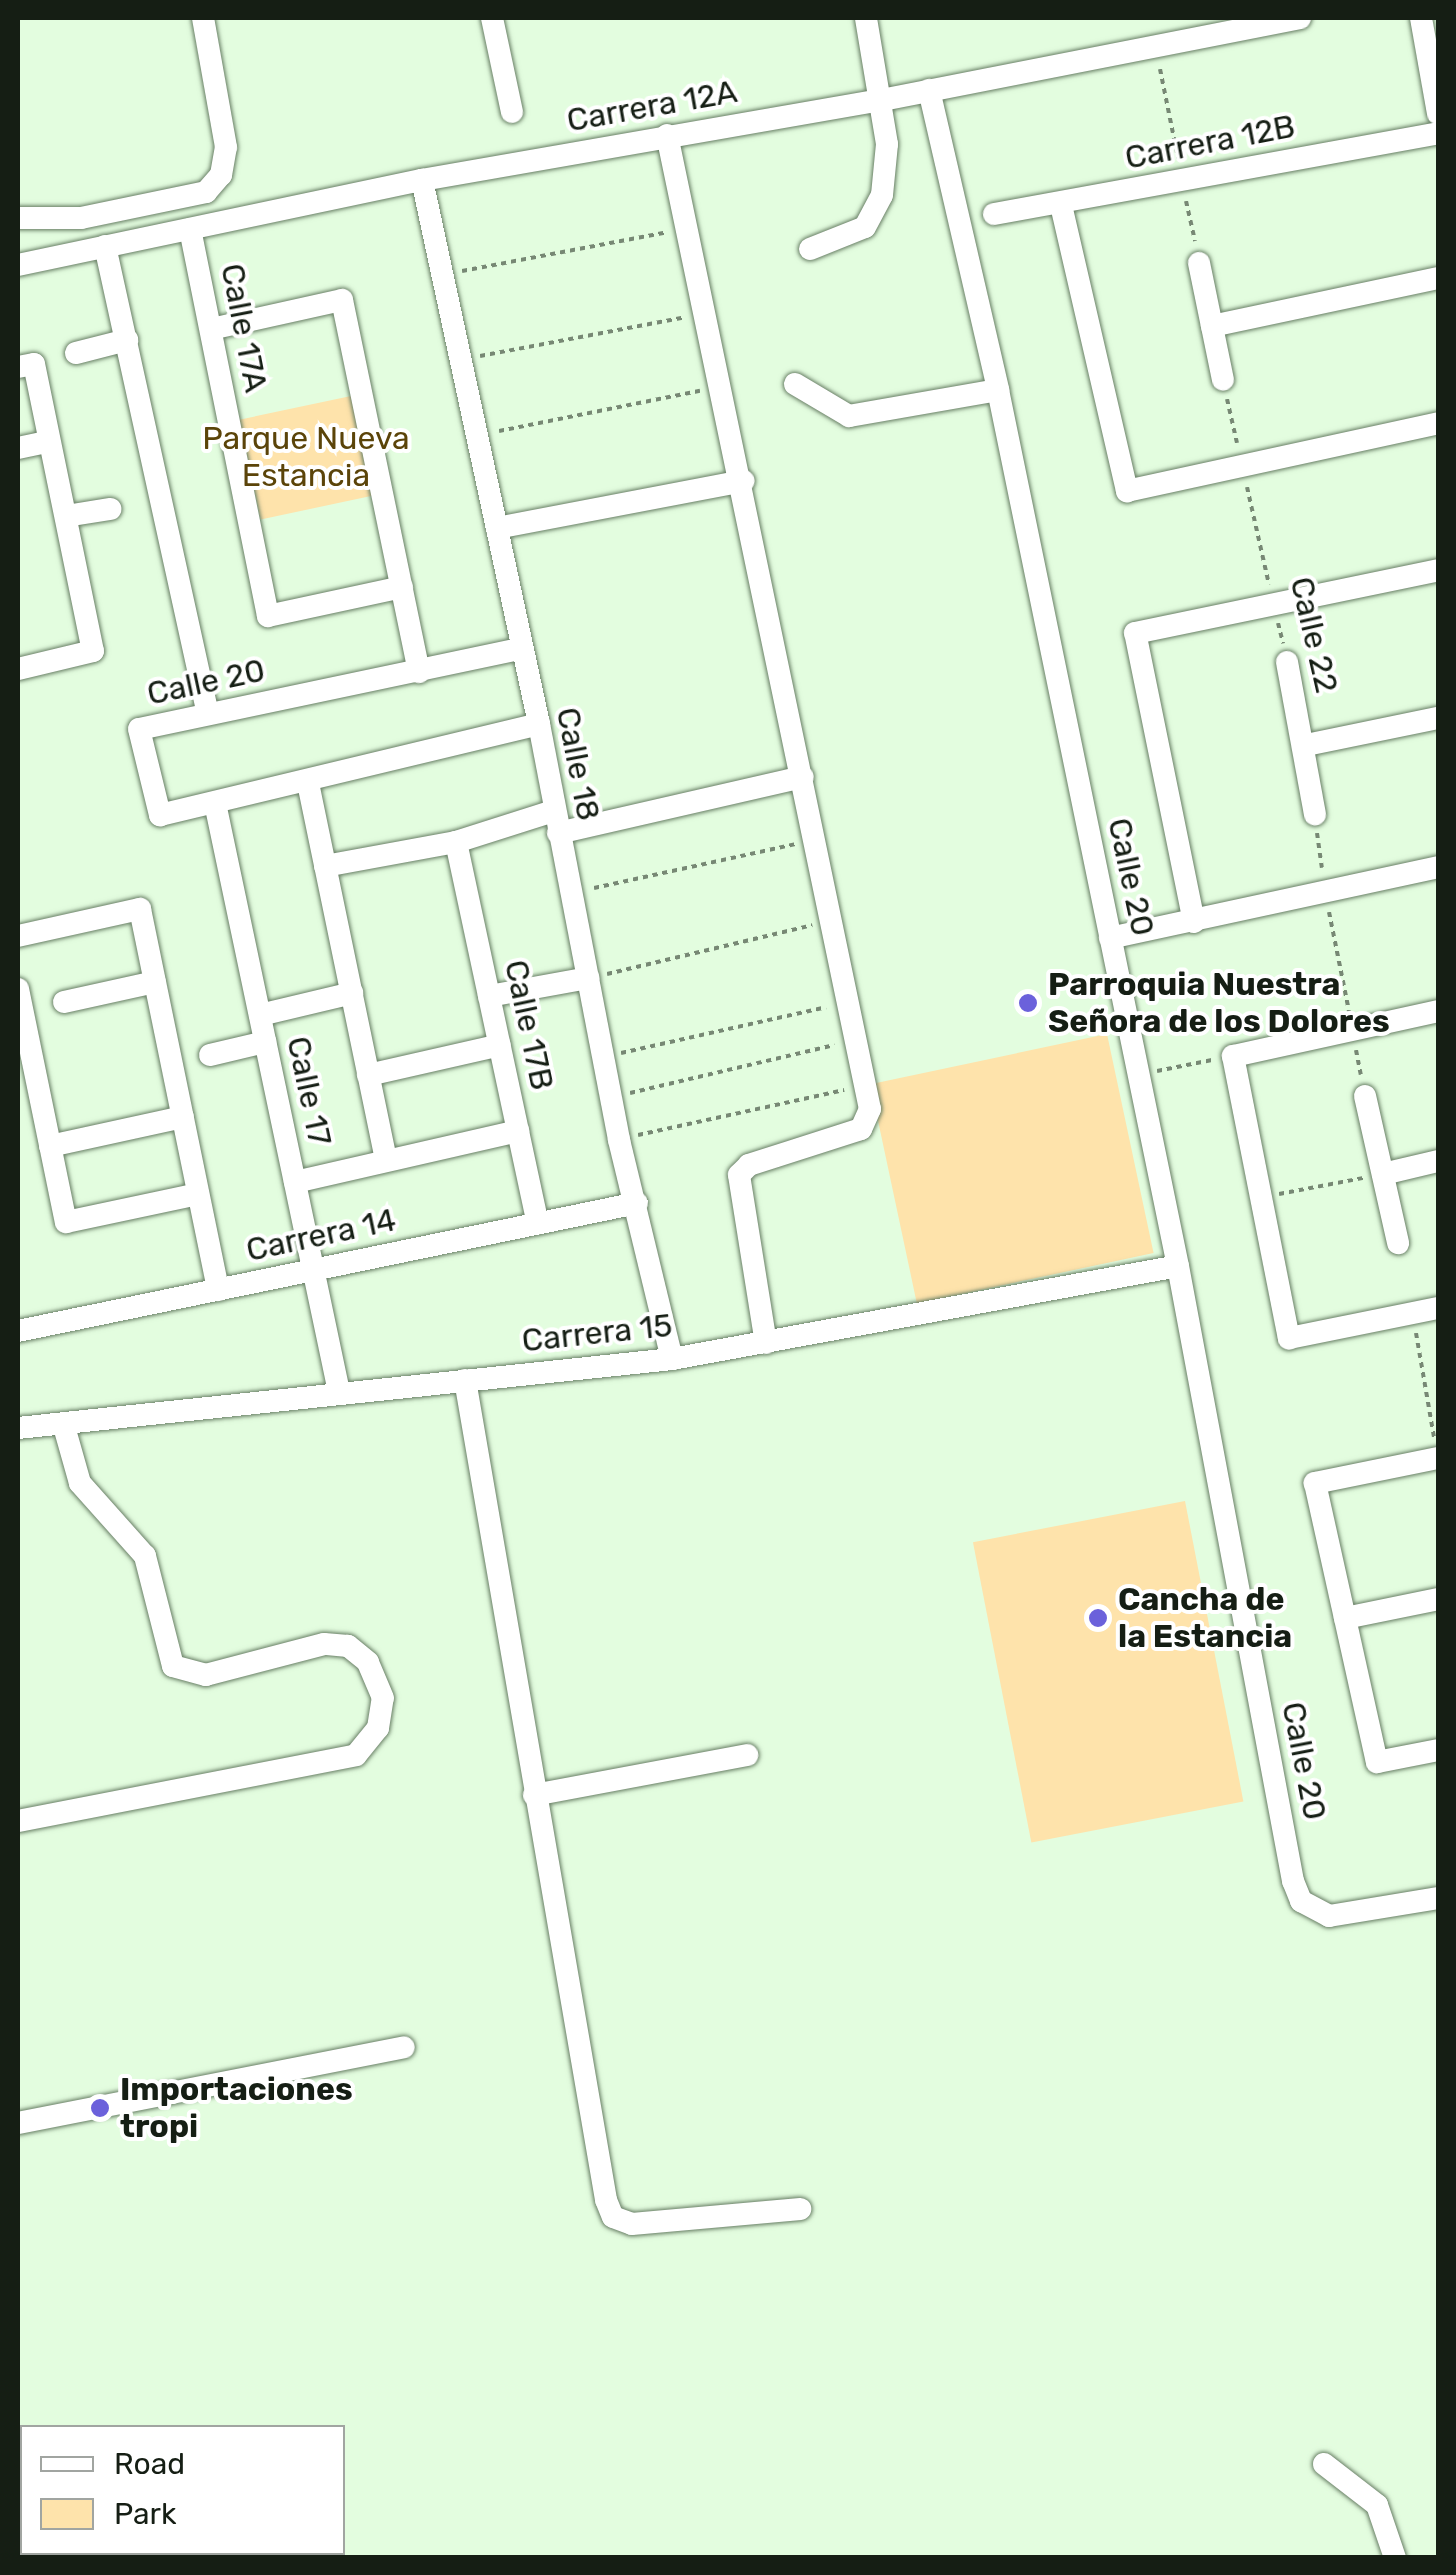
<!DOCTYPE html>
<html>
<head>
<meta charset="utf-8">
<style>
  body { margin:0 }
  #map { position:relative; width:1456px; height:2575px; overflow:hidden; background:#e3fddf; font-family:Rubik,sans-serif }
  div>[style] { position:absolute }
  .green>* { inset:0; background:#fee3ab; transform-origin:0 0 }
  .path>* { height:4px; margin-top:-2px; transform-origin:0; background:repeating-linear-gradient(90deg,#778874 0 5px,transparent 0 10px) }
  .roads { filter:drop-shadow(0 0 2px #687f65) drop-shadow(0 0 2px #687f65) }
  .minor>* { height:22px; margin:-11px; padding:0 11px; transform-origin:11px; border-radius:11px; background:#fff }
  .dots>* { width:28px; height:28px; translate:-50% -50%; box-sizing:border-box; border:5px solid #fff; border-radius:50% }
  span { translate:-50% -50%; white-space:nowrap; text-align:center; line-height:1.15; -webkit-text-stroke:8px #fff; paint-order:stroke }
  .street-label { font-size:32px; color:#151e14 }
  .park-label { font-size:32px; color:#5b4409 }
  .poi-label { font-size:32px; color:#151e14; font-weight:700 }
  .left { translate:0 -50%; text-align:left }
  .frame { position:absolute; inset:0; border:20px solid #151e14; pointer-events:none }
  .legend { position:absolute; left:20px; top:2425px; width:325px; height:130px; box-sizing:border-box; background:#fff; border:2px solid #a1a5a1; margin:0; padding:12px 18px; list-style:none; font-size:30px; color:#151e14 }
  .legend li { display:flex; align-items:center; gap:20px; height:50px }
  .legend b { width:50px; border:2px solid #a1a5a1 }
</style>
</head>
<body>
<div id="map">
  <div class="green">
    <i style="left:351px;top:396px;width:102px;height:114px;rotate:78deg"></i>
    <i style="left:1107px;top:1034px;width:224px;height:242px;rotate:78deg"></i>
    <i style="left:1185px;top:1501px;width:306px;height:216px;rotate:79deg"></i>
  </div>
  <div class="path">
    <i style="left:1160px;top:69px;width:91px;rotate:78.6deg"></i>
    <i style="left:1186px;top:201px;width:41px;rotate:77.3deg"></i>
    <i style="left:462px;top:271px;width:206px;rotate:-10.7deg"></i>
    <i style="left:480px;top:356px;width:206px;rotate:-10.7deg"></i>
    <i style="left:1227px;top:399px;width:45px;rotate:77.2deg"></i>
    <i style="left:499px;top:431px;width:205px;rotate:-11.3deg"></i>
    <i style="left:1247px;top:487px;width:100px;rotate:77.3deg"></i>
    <i style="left:1278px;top:623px;width:21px;rotate:76deg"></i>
    <i style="left:1317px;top:833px;width:35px;rotate:82deg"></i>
    <i style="left:594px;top:888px;width:206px;rotate:-12.3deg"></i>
    <i style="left:1329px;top:912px;width:101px;rotate:78.6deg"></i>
    <i style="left:607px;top:974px;width:211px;rotate:-13.4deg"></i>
    <i style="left:1356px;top:1050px;width:25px;rotate:79deg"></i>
    <i style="left:621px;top:1053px;width:210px;rotate:-12.6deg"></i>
    <i style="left:1157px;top:1071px;width:56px;rotate:-11.3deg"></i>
    <i style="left:630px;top:1093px;width:210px;rotate:-13.2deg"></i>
    <i style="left:638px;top:1135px;width:211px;rotate:-12.3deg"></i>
    <i style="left:1279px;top:1194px;width:86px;rotate:-10.8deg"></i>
    <i style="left:1416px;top:1333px;width:106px;rotate:80.2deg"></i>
  </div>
  <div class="roads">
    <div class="minor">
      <i style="left:492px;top:18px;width:96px;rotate:78deg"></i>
      <i style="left:1421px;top:18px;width:97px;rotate:79.9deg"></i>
      <i style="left:929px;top:90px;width:308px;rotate:77deg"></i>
      <i style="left:998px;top:390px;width:894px;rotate:78.39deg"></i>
      <i style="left:1178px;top:1266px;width:626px;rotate:79.41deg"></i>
      <i style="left:1293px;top:1881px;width:22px;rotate:68deg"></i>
      <i style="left:1301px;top:1901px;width:32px;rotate:28deg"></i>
      <i style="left:1329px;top:1916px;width:110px;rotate:-9.4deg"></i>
      <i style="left:667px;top:135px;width:995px;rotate:78.23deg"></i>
      <i style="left:870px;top:1109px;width:22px;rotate:114deg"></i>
      <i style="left:861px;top:1129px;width:118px;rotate:162.2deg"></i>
      <i style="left:749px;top:1165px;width:14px;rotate:135deg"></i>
      <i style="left:739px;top:1175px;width:170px;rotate:80.9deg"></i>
      <i style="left:422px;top:180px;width:556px;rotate:77.86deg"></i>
      <i style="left:539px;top:724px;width:424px;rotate:79.1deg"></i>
      <i style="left:619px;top:1140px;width:225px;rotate:76.4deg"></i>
      <i style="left:1061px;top:205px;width:294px;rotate:77deg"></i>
      <i style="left:1127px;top:491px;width:318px;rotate:-12.3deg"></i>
      <i style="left:994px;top:214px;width:451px;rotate:-10.3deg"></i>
      <i style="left:18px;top:218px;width:63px"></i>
      <i style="left:81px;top:218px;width:128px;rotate:-11.7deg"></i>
      <i style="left:206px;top:192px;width:23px;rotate:-49deg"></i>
      <i style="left:221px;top:175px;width:28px;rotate:-80deg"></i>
      <i style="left:226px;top:147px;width:131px;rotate:-100.1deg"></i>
      <i style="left:190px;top:229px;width:395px;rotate:78.6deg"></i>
      <i style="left:268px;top:616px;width:137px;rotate:-12.2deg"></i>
      <i style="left:105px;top:246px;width:479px;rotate:77.6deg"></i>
      <i style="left:810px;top:249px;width:59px;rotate:-21.8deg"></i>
      <i style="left:865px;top:227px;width:36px;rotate:-62deg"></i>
      <i style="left:882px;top:195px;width:51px;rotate:-84.4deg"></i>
      <i style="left:887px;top:144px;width:128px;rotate:-99.5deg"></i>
      <i style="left:1199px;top:263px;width:119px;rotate:78.4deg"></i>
      <i style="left:18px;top:265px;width:413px;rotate:-11.9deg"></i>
      <i style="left:422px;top:180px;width:467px;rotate:-9.9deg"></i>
      <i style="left:882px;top:100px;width:426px;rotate:-11.1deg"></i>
      <i style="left:1212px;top:326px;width:231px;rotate:-12deg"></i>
      <i style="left:211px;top:329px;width:134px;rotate:-12.5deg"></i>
      <i style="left:342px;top:300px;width:380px;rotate:78.3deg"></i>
      <i style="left:76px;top:353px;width:53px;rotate:-14.3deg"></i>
      <i style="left:18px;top:367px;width:16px;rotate:-11deg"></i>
      <i style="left:34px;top:364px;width:293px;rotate:78.4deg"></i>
      <i style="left:93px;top:651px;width:77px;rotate:166.5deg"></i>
      <i style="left:795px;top:384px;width:63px;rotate:30.7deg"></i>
      <i style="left:849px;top:416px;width:151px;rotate:-9.9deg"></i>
      <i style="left:18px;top:448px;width:29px;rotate:-12deg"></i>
      <i style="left:66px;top:516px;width:45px;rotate:-9deg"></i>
      <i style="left:497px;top:528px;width:251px;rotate:-10.8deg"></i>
      <i style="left:519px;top:649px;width:388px;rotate:168.1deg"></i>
      <i style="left:139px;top:729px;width:89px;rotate:76.3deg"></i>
      <i style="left:160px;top:815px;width:390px;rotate:-13.5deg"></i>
      <i style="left:1287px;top:662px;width:155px;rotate:79.6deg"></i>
      <i style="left:1306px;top:745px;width:135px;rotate:-11.6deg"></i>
      <i style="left:308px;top:783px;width:385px;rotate:78.3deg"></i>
      <i style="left:215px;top:803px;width:602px;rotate:78.11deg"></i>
      <i style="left:558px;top:833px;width:251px;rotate:-12.9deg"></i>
      <i style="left:456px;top:842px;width:390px;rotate:77.9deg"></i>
      <i style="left:325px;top:866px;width:133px;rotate:-10.4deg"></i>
      <i style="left:456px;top:842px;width:103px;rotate:-17.6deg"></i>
      <i style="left:1194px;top:922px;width:295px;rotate:-101.5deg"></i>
      <i style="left:1135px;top:633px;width:309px;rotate:-11.7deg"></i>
      <i style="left:18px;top:936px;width:125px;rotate:-12.5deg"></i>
      <i style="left:140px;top:909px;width:389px;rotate:78.4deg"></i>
      <i style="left:1110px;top:938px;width:336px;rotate:-12.2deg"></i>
      <i style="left:18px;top:989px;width:238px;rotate:78.4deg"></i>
      <i style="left:66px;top:1222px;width:135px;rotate:-12deg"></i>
      <i style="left:489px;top:996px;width:101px;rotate:-10.3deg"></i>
      <i style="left:64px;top:1002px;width:93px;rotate:-12.4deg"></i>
      <i style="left:1438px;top:1011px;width:210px;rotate:167.6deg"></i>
      <i style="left:1233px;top:1056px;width:288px;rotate:78.8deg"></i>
      <i style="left:1289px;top:1338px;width:152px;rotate:-11.4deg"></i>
      <i style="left:260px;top:1015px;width:95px;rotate:-13.4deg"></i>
      <i style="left:210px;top:1055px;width:57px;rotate:-13.3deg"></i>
      <i style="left:368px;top:1075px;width:135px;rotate:-12.8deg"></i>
      <i style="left:1365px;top:1096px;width:151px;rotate:77.3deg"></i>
      <i style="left:50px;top:1146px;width:136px;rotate:-12.3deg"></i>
      <i style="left:1383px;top:1174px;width:57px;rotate:-13.3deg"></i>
      <i style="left:295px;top:1182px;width:229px;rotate:-12.9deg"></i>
      <i style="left:18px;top:1331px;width:632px;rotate:-11.68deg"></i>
      <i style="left:465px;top:1380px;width:832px;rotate:80.24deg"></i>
      <i style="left:606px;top:2200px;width:18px;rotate:68deg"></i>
      <i style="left:613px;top:2217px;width:20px;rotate:20deg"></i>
      <i style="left:632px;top:2224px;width:169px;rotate:-5.1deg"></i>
      <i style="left:18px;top:1428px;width:658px;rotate:-6.02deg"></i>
      <i style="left:672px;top:1359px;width:514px;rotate:-10.41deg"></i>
      <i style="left:1438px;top:1458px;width:126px;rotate:168.5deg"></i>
      <i style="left:1315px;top:1483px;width:286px;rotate:77.5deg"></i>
      <i style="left:1377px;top:1762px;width:62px;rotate:-11.1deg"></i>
      <i style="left:1345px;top:1618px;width:95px;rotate:-11.5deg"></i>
      <i style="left:534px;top:1795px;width:217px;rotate:-10.6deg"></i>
      <i style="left:18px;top:1821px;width:344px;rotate:-11deg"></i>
      <i style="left:356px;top:1755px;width:35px;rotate:-51deg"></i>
      <i style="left:378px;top:1728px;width:30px;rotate:-81deg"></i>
      <i style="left:383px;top:1698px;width:39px;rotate:-113deg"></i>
      <i style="left:368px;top:1662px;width:26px;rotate:-141deg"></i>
      <i style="left:348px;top:1646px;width:24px;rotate:-175deg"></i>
      <i style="left:324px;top:1644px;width:122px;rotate:165.3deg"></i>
      <i style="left:206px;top:1675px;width:34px;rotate:-165deg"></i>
      <i style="left:173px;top:1666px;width:114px;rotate:-104.3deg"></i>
      <i style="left:145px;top:1556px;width:98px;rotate:-131.7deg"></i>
      <i style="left:80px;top:1483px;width:62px;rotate:-105.8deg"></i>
      <i style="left:18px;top:2123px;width:393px;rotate:-11.1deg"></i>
      <i style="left:1324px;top:2464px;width:67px;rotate:37.7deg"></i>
      <i style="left:1377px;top:2505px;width:56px;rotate:71.2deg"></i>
    </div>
  </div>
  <div class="dots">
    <i style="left:1028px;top:1003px;background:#6b61db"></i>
    <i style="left:1098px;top:1618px;background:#6b61db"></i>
    <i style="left:100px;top:2108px;background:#6b61db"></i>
  </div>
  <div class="street-label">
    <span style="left:652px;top:106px;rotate:-10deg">Carrera 12A</span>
    <span style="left:1210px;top:142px;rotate:-11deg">Carrera 12B</span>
    <span style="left:244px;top:328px;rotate:79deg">Calle 17A</span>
    <span style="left:1314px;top:635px;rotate:77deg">Calle 22</span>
    <span style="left:206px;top:682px;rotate:-12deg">Calle 20</span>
    <span style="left:578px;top:764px;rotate:79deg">Calle 18</span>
    <span style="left:1131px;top:877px;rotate:78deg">Calle 20</span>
    <span style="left:529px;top:1025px;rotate:78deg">Calle 17B</span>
    <span style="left:309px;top:1091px;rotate:78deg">Calle 17</span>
    <span style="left:321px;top:1235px;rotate:-12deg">Carrera 14</span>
    <span style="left:597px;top:1333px;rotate:-6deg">Carrera 15</span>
    <span style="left:1304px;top:1761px;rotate:79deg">Calle 20</span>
  </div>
  <div class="park-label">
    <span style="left:306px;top:457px">Parque Nueva<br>Estancia</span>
  </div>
  <div class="poi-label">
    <span class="left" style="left:1048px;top:1003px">Parroquia Nuestra<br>Señora de los Dolores</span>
    <span class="left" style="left:1118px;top:1618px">Cancha de<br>la Estancia</span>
    <span class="left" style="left:120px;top:2108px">Importaciones<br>tropi</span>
  </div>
  <div class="frame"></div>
  <ul class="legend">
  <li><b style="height:12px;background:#fff"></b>Road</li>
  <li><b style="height:28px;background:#fee3ab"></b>Park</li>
  </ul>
</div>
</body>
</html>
